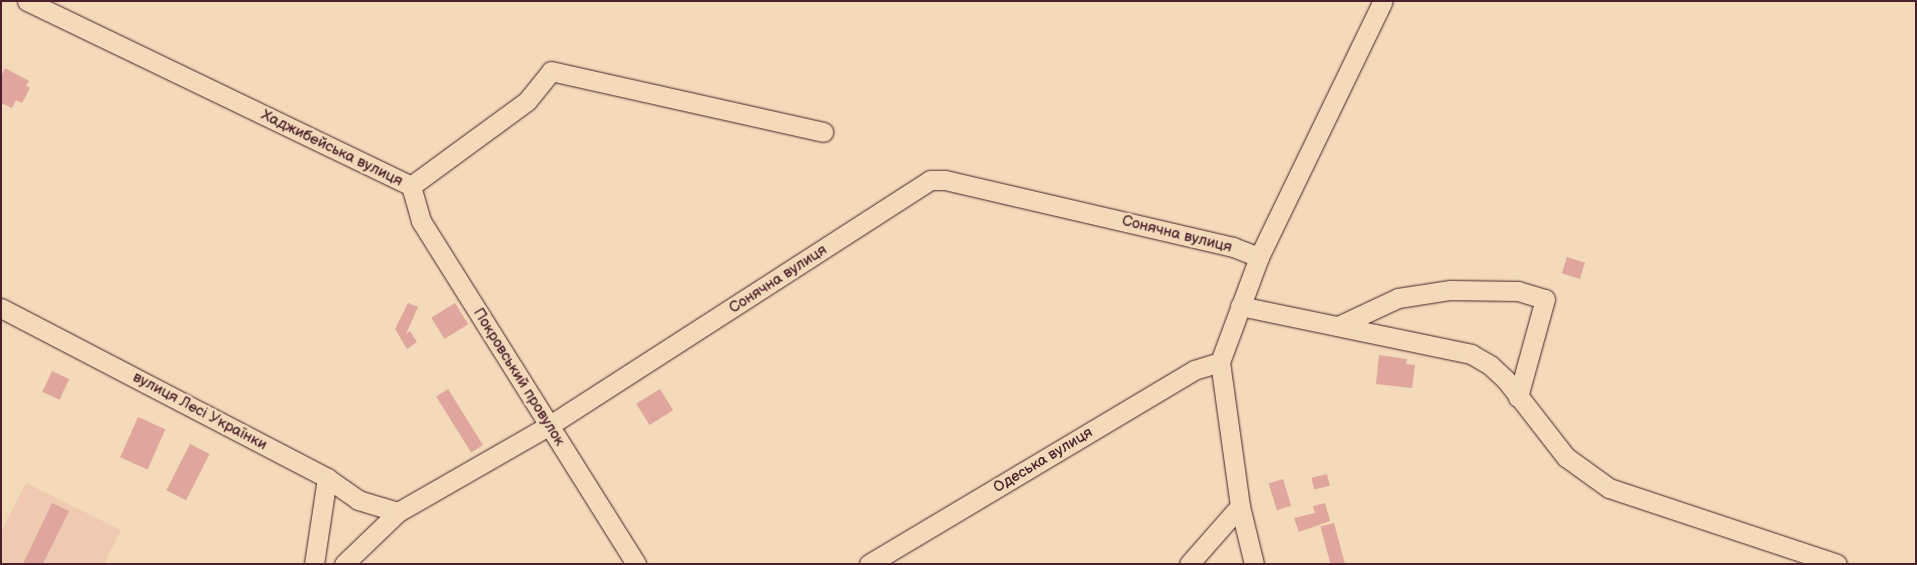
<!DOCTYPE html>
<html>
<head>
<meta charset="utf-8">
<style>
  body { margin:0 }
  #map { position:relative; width:1917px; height:565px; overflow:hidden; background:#f2daba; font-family:"Balsamiq Sans",sans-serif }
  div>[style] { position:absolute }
  .built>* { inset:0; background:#edcab1 }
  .building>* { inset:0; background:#e0a69d; transform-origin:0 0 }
  .roads { filter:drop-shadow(0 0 1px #4a1f2b) drop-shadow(0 0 1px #4a1f2b) }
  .minor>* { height:19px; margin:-9.5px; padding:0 9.5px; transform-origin:9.5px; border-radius:9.5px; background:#f2daba }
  span { translate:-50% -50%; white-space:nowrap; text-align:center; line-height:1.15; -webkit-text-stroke:5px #f2daba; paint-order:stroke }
  .street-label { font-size:15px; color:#4a1f2b }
  .frame { position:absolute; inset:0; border:2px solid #4a1f2b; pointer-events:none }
</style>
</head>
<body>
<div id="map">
  <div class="built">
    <i style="clip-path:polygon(26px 483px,121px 530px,104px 564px,1px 564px,1px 532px)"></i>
  </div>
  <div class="building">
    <i style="clip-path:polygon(5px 68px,29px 81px,26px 86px,30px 88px,22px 103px,16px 100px,12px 108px,1px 103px,1px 77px)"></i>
    <i style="left:1567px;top:257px;width:19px;height:17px;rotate:18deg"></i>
    <i style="clip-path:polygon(408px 303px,418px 307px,406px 334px,410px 331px,417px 342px,407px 349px,395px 329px)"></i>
    <i style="left:455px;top:303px;width:25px;height:28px;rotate:58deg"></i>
    <i style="clip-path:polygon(1379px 355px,1407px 359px,1406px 364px,1415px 365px,1412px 388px,1376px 384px)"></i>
    <i style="left:52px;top:371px;width:19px;height:23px;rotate:25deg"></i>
    <i style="left:448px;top:389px;width:66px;height:14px;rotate:58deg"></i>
    <i style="left:660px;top:389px;width:25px;height:28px;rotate:58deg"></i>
    <i style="left:138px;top:417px;width:30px;height:44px;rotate:24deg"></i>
    <i style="left:190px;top:444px;width:22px;height:52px;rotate:27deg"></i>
    <i style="left:1327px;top:474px;width:12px;height:16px;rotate:76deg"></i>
    <i style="left:1283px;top:479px;width:28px;height:15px;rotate:73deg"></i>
    <i style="clip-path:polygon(52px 503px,69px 511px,43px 564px,23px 564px)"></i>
    <i style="clip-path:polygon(1325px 503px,1330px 521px,1299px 532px,1294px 518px,1315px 513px,1313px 506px)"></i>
    <i style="left:1334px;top:523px;width:42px;height:14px;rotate:75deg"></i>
  </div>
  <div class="roads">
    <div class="minor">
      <i style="left:27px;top:1px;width:426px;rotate:25.7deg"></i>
      <i style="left:411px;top:186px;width:144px;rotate:-36.2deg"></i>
      <i style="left:527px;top:101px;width:38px;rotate:-51deg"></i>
      <i style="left:551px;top:71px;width:279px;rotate:12.6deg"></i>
      <i style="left:411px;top:186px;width:36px;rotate:74deg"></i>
      <i style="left:421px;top:221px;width:405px;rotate:57.9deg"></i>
      <i style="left:1240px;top:306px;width:236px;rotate:11.7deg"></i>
      <i style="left:1471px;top:354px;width:22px;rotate:30deg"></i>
      <i style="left:1490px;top:365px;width:22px;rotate:43deg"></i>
      <i style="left:1506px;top:380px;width:98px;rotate:52.1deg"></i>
      <i style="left:1566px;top:457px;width:53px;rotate:35.8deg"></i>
      <i style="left:1609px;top:488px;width:240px;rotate:18.4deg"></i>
      <i style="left:1px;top:308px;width:368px;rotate:27.5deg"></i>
      <i style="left:327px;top:478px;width:38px;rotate:35deg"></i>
      <i style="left:358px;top:500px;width:42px;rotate:16.7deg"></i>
      <i style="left:1338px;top:326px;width:66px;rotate:-25deg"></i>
      <i style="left:1398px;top:298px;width:53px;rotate:-8.7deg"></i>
      <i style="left:1450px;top:290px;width:68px;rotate:0.8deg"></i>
      <i style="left:1518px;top:291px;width:28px;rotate:17deg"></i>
      <i style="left:1545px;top:299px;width:102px;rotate:105.4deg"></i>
      <i style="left:314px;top:564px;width:87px;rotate:-81.4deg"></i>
      <i style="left:344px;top:564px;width:75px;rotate:-43.9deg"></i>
      <i style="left:398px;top:512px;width:175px;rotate:-29.8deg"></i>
      <i style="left:550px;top:425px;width:452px;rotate:-32.8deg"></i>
      <i style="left:930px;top:180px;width:15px"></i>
      <i style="left:945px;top:180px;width:296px;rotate:13.1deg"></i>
      <i style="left:1233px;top:247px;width:28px;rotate:21deg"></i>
      <i style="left:869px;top:564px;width:378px;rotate:-30.8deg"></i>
      <i style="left:1194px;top:370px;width:27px;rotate:-17deg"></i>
      <i style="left:1189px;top:564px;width:77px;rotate:-48.7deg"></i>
      <i style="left:1254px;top:564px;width:60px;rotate:-103.6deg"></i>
      <i style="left:1240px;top:506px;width:145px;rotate:-97.9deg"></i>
      <i style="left:1220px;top:362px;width:112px;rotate:-69.6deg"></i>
      <i style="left:1259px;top:257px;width:284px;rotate:-64.2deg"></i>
    </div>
  </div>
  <div class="street-label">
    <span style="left:332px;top:148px;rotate:26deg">Хаджибейська вулиця</span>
    <span style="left:1177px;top:234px;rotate:14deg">Сонячна вулиця</span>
    <span style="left:778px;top:279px;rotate:-33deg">Сонячна вулиця</span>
    <span style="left:519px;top:377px;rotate:58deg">Покровський провулок</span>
    <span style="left:200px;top:411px;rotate:28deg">вулиця Лесі Українки</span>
    <span style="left:1043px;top:460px;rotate:-31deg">Одеська вулиця</span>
  </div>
  <div class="frame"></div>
</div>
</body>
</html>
